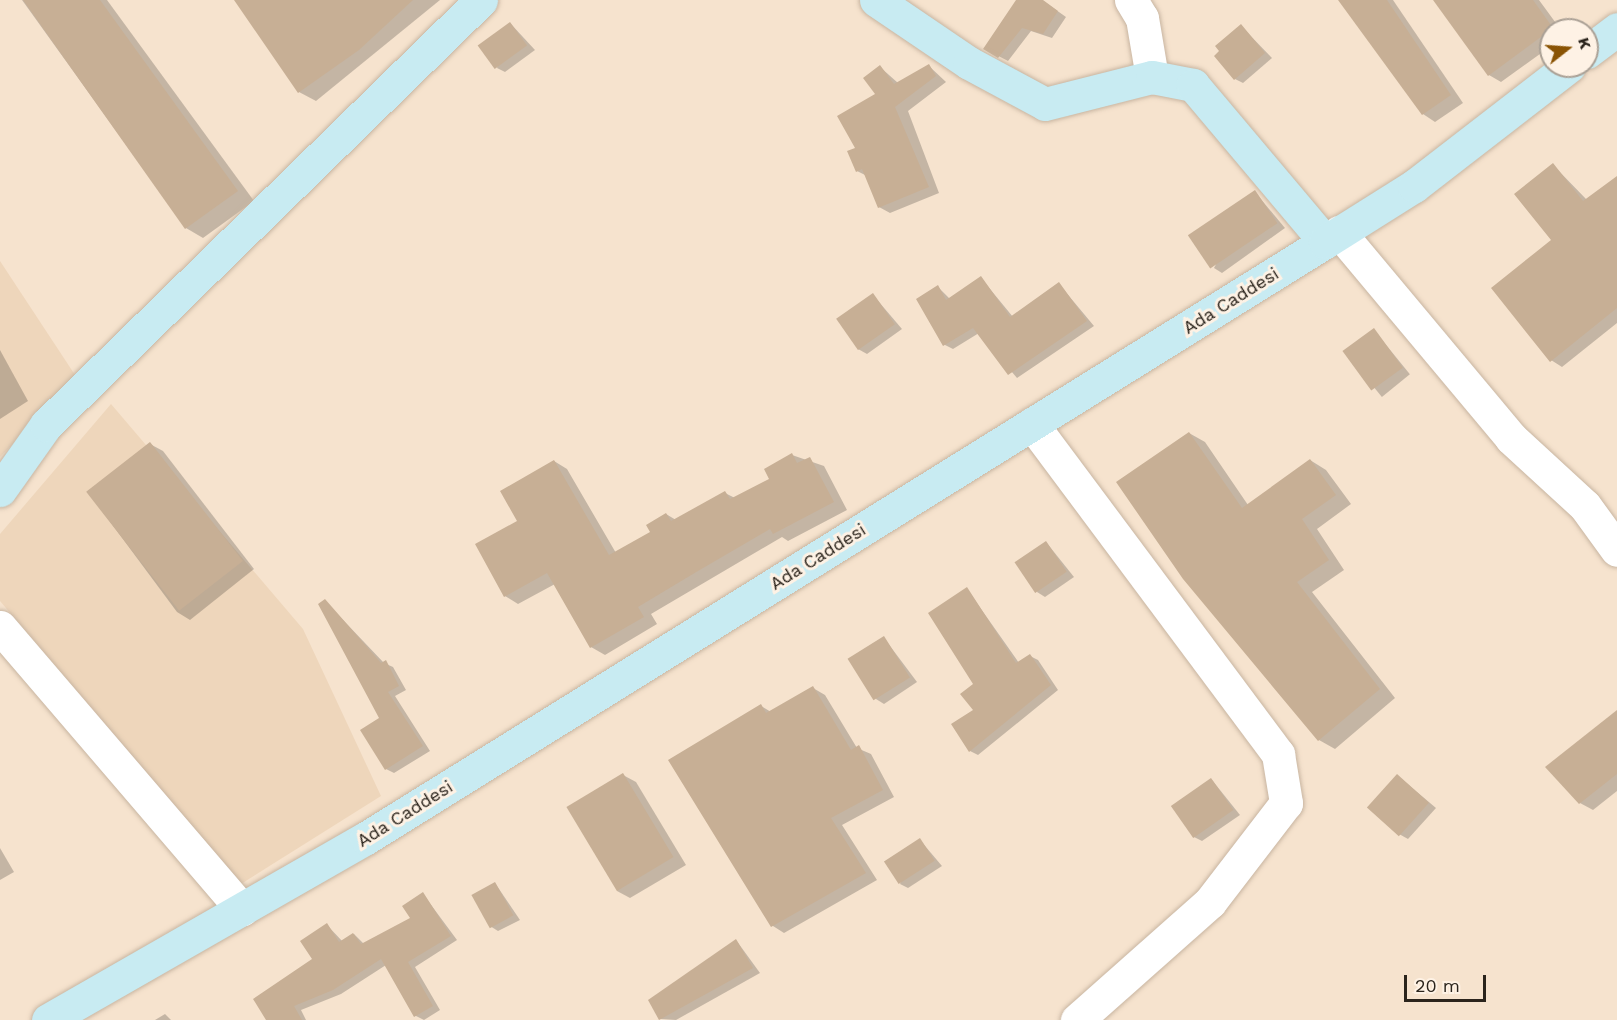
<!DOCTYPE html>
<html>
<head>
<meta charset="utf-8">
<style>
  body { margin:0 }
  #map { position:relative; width:1617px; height:1020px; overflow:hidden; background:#f6e3ce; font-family:"Work Sans",sans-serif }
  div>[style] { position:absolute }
  .built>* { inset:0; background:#eed6bb }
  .shadow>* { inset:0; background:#0003; transform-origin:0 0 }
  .building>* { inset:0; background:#c7af95; transform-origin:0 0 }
  .roads { filter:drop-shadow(0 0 2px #c8b5a1) drop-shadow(0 0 2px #c8b5a1) }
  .minor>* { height:33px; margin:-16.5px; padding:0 16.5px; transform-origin:16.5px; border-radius:16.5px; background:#fff }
  .tertiary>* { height:33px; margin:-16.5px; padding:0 16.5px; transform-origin:16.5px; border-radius:16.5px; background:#fff }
  .secondary>* { height:33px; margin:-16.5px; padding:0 16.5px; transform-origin:16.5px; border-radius:16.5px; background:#c8ebf2 }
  span { translate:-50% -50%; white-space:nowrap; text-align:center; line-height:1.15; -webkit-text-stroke:6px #fef2e5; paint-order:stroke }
  .street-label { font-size:18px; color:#2b241c }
  .north { position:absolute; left:1539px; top:18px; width:60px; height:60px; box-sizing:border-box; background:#fef2e5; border:2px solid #aaa095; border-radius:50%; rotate:73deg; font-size:16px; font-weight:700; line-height:24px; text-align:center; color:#2b241c }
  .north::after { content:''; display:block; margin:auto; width:21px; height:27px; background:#8a5404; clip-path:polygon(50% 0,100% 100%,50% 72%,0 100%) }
  .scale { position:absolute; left:1404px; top:975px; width:82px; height:27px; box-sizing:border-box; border:3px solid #2b241c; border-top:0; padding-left:8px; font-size:18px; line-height:21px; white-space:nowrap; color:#2b241c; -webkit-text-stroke:4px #fef2e5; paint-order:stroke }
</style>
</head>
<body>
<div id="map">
  <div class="built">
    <i style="clip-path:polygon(0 261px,77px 378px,0 457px)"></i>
    <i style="clip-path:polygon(111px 404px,303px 629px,381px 796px,241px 884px,0 601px,0 534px)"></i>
  </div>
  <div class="shadow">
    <i style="clip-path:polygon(22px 0,107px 0,254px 201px,203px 238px,186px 228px)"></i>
    <i style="clip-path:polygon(235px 0,440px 0,316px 101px,299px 92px)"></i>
    <i style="clip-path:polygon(1018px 0,1042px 0,1066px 17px,1052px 38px,1031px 31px,1008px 61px,985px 49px)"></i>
    <i style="clip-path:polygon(1354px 0,1393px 0,1463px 103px,1435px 122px,1423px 114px,1344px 7px)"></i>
    <i style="clip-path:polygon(1435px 0,1539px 0,1561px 30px,1551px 30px,1551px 46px,1501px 82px,1489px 75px)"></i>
    <i style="clip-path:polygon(510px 23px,535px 50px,505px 72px,497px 68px)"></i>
    <i style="clip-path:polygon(1241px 26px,1272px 58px,1243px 83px,1235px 79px)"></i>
    <i style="clip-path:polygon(929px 66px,946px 82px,908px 111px,939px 193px,890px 213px,879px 207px,867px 176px,857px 171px,857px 149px,878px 95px,880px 67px,898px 83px)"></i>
    <i style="clip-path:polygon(1553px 165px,1587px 200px,1617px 178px,1617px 323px,1562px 367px,1551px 360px)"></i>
    <i style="clip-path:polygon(1255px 192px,1285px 228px,1222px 273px,1214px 268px)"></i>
    <i style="clip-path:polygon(981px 278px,1013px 317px,1059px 284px,1094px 326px,1017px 378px,979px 333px,953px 349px,945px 345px,938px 287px,950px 299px)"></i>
    <i style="clip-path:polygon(873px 295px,902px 329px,867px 354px,858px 349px)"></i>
    <i style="left:1374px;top:330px;width:57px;height:36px;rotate:51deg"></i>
    <i style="clip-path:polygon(0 350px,28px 401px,0 419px)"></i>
    <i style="clip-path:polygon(1189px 433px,1205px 442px,1248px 505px,1310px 460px,1326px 470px,1351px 504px,1317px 529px,1344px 570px,1312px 592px,1395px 698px,1335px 749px,1319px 740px)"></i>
    <i style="clip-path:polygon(150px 444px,163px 451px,254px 569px,190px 620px,177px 612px,88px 492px)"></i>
    <i style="clip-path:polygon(792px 455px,824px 466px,847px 510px,788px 541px,782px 537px,651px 614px,657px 624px,605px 655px,591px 647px,555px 584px,518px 604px,505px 596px,519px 522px,554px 461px,567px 469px,616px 553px,652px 533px,666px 514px,676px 520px,725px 493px,735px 498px,771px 479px)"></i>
    <i style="clip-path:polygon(1046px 542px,1074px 577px,1045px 597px,1037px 592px)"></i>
    <i style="clip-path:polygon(967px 589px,1019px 663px,1030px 656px,1038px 660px,1058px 690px,978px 755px,970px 751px,975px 684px)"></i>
    <i style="clip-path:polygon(325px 601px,384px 663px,393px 667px,406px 690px,395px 696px,430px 751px,394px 773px,386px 769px,381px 719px)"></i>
    <i style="clip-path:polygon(884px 638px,917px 682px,884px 704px,876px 699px)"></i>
    <i style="clip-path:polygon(813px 688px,825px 695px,857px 748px,871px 754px,894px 797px,842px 825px,877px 880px,784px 933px,773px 926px,761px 706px,771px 712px)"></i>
    <i style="clip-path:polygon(1617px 712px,1617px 791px,1593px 810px,1580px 803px)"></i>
    <i style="clip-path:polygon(623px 775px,636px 782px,686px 865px,630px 898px,617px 891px)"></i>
    <i style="clip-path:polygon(1398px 776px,1436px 808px,1408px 839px,1399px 834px)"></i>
    <i style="clip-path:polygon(1212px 780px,1240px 815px,1202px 841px,1194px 837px)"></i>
    <i style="clip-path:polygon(920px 840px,942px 866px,908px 888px,900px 884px)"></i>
    <i style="clip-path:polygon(0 848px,14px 872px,0 880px)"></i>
    <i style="clip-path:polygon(495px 883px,520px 920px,498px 931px,490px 926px)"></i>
    <i style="clip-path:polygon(423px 894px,457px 940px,415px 967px,440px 1010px,424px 1020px,416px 1016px,386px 965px,341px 994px,301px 1010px,306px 1020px,268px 1020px,314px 959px,327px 925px,343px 942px,354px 934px,364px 944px,412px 919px)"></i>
    <i style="clip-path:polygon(736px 940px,760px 973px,676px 1020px,661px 1019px,650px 1000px)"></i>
    <i style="clip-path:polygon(165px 1014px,171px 1020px,155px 1020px)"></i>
  </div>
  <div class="building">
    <i style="clip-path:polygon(23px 0,100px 0,238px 191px,185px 229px)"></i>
    <i style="clip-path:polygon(234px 0,413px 0,359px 50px,298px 93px)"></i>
    <i style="clip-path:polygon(1016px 0,1043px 0,1058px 11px,1043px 34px,1022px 28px,998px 58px,983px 49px)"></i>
    <i style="clip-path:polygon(1338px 0,1387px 0,1451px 95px,1422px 115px)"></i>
    <i style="clip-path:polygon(1433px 0,1533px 0,1553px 28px,1488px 76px)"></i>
    <i style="left:510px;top:22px;width:29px;height:40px;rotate:54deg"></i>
    <i style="clip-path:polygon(1241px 24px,1265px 53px,1234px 80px,1214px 56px,1219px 51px,1215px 46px)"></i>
    <i style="clip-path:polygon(929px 64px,936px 76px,895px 107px,929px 187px,878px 208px,862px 169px,856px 172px,847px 151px,855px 148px,837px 116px,875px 94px,863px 78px,880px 65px,894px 84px)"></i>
    <i style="clip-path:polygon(1553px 163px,1583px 201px,1617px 176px,1617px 308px,1550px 362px,1491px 288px,1551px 240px,1514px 194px)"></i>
    <i style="left:1255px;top:190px;width:40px;height:81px;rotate:56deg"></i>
    <i style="clip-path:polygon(981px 276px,1010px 317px,1059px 282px,1087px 321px,1008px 375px,973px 328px,943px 346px,916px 299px,938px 285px,946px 300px)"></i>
    <i style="left:873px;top:293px;width:38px;height:45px;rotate:55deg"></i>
    <i style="left:1374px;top:328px;width:49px;height:39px;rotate:54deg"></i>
    <i style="clip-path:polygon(1189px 432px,1242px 508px,1310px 459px,1336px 495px,1302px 519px,1329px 560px,1297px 582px,1380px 689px,1318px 741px,1183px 579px,1116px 482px)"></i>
    <i style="left:150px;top:442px;width:151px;height:81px;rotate:52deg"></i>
    <i style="clip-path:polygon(792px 453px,797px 463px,810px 457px,834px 502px,773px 534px,770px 529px,698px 571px,638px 607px,644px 617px,590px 648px,547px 573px,504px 597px,475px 544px,517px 521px,500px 491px,554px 460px,609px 555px,650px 532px,646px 525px,666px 513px,671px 521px,725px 491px,730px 499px,769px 479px,764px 469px)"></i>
    <i style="left:1046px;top:541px;width:37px;height:38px;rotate:56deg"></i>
    <i style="clip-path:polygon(967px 587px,1016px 663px,1030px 654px,1051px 685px,969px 752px,951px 724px,973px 710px,960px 694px,973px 684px,928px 613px)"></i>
    <i style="clip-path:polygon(325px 599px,381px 663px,386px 660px,399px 686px,388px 692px,423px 746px,385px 770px,360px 730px,379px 718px,318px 604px)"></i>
    <i style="left:884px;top:636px;width:49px;height:43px;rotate:58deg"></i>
    <i style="clip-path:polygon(813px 686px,851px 750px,859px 745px,883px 790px,831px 818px,866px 873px,771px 927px,668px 760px,761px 704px,766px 713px)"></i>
    <i style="clip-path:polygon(1617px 710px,1617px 774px,1579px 804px,1545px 767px)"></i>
    <i style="left:623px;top:773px;width:98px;height:66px;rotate:59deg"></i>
    <i style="left:1397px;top:774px;width:43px;height:45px;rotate:42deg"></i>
    <i style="left:1211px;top:778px;width:39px;height:49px;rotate:55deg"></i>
    <i style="left:920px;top:838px;width:27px;height:43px;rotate:57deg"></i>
    <i style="left:495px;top:882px;width:38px;height:27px;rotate:61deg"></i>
    <i style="clip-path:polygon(423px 892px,451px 936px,408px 962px,433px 1006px,414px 1017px,381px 959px,333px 990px,294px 1006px,302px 1020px,266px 1020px,253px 999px,312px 959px,300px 941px,327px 923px,339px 942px,353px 933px,361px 944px,410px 918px,402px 906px)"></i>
    <i style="clip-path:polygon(736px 939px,753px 968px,659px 1020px,648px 1000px)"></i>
  </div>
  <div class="roads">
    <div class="minor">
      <i style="left:1131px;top:0;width:21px;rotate:59deg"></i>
      <i style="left:1142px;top:18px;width:60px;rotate:80.4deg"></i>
      <i style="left:1339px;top:232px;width:268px;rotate:50.1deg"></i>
      <i style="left:1511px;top:438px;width:100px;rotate:42.6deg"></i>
      <i style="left:1585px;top:506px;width:54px;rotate:54deg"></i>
      <i style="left:0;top:627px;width:372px;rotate:49.4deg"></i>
    </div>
    <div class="tertiary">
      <i style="left:1032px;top:424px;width:412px;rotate:53.3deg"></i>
      <i style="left:1278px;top:754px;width:50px;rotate:80.7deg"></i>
      <i style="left:1286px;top:803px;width:125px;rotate:127.5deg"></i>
      <i style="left:1210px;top:902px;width:178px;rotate:138.4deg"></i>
    </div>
    <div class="secondary">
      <i style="left:876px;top:0;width:112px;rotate:34.1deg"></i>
      <i style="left:969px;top:63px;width:86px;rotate:28.3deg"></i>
      <i style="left:1045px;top:104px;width:110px;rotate:-14.2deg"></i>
      <i style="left:1152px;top:77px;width:42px;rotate:11deg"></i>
      <i style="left:1193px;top:85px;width:205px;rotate:49.9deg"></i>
      <i style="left:1587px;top:52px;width:38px;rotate:-37deg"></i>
      <i style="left:0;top:490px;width:80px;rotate:-54.7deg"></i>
      <i style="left:46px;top:425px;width:608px;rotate:-44.33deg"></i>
      <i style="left:48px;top:1020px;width:366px;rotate:-29.8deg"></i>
      <i style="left:366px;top:838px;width:1129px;rotate:-31.86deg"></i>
      <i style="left:1325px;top:242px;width:105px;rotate:-32.2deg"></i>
      <i style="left:1414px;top:186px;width:196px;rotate:-37.7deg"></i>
    </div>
  </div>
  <div class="street-label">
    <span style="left:1231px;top:301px;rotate:-32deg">Ada Caddesi</span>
    <span style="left:818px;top:557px;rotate:-32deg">Ada Caddesi</span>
    <span style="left:405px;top:814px;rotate:-32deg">Ada Caddesi</span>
  </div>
  <div class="north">K</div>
  <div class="scale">20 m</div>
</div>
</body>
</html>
